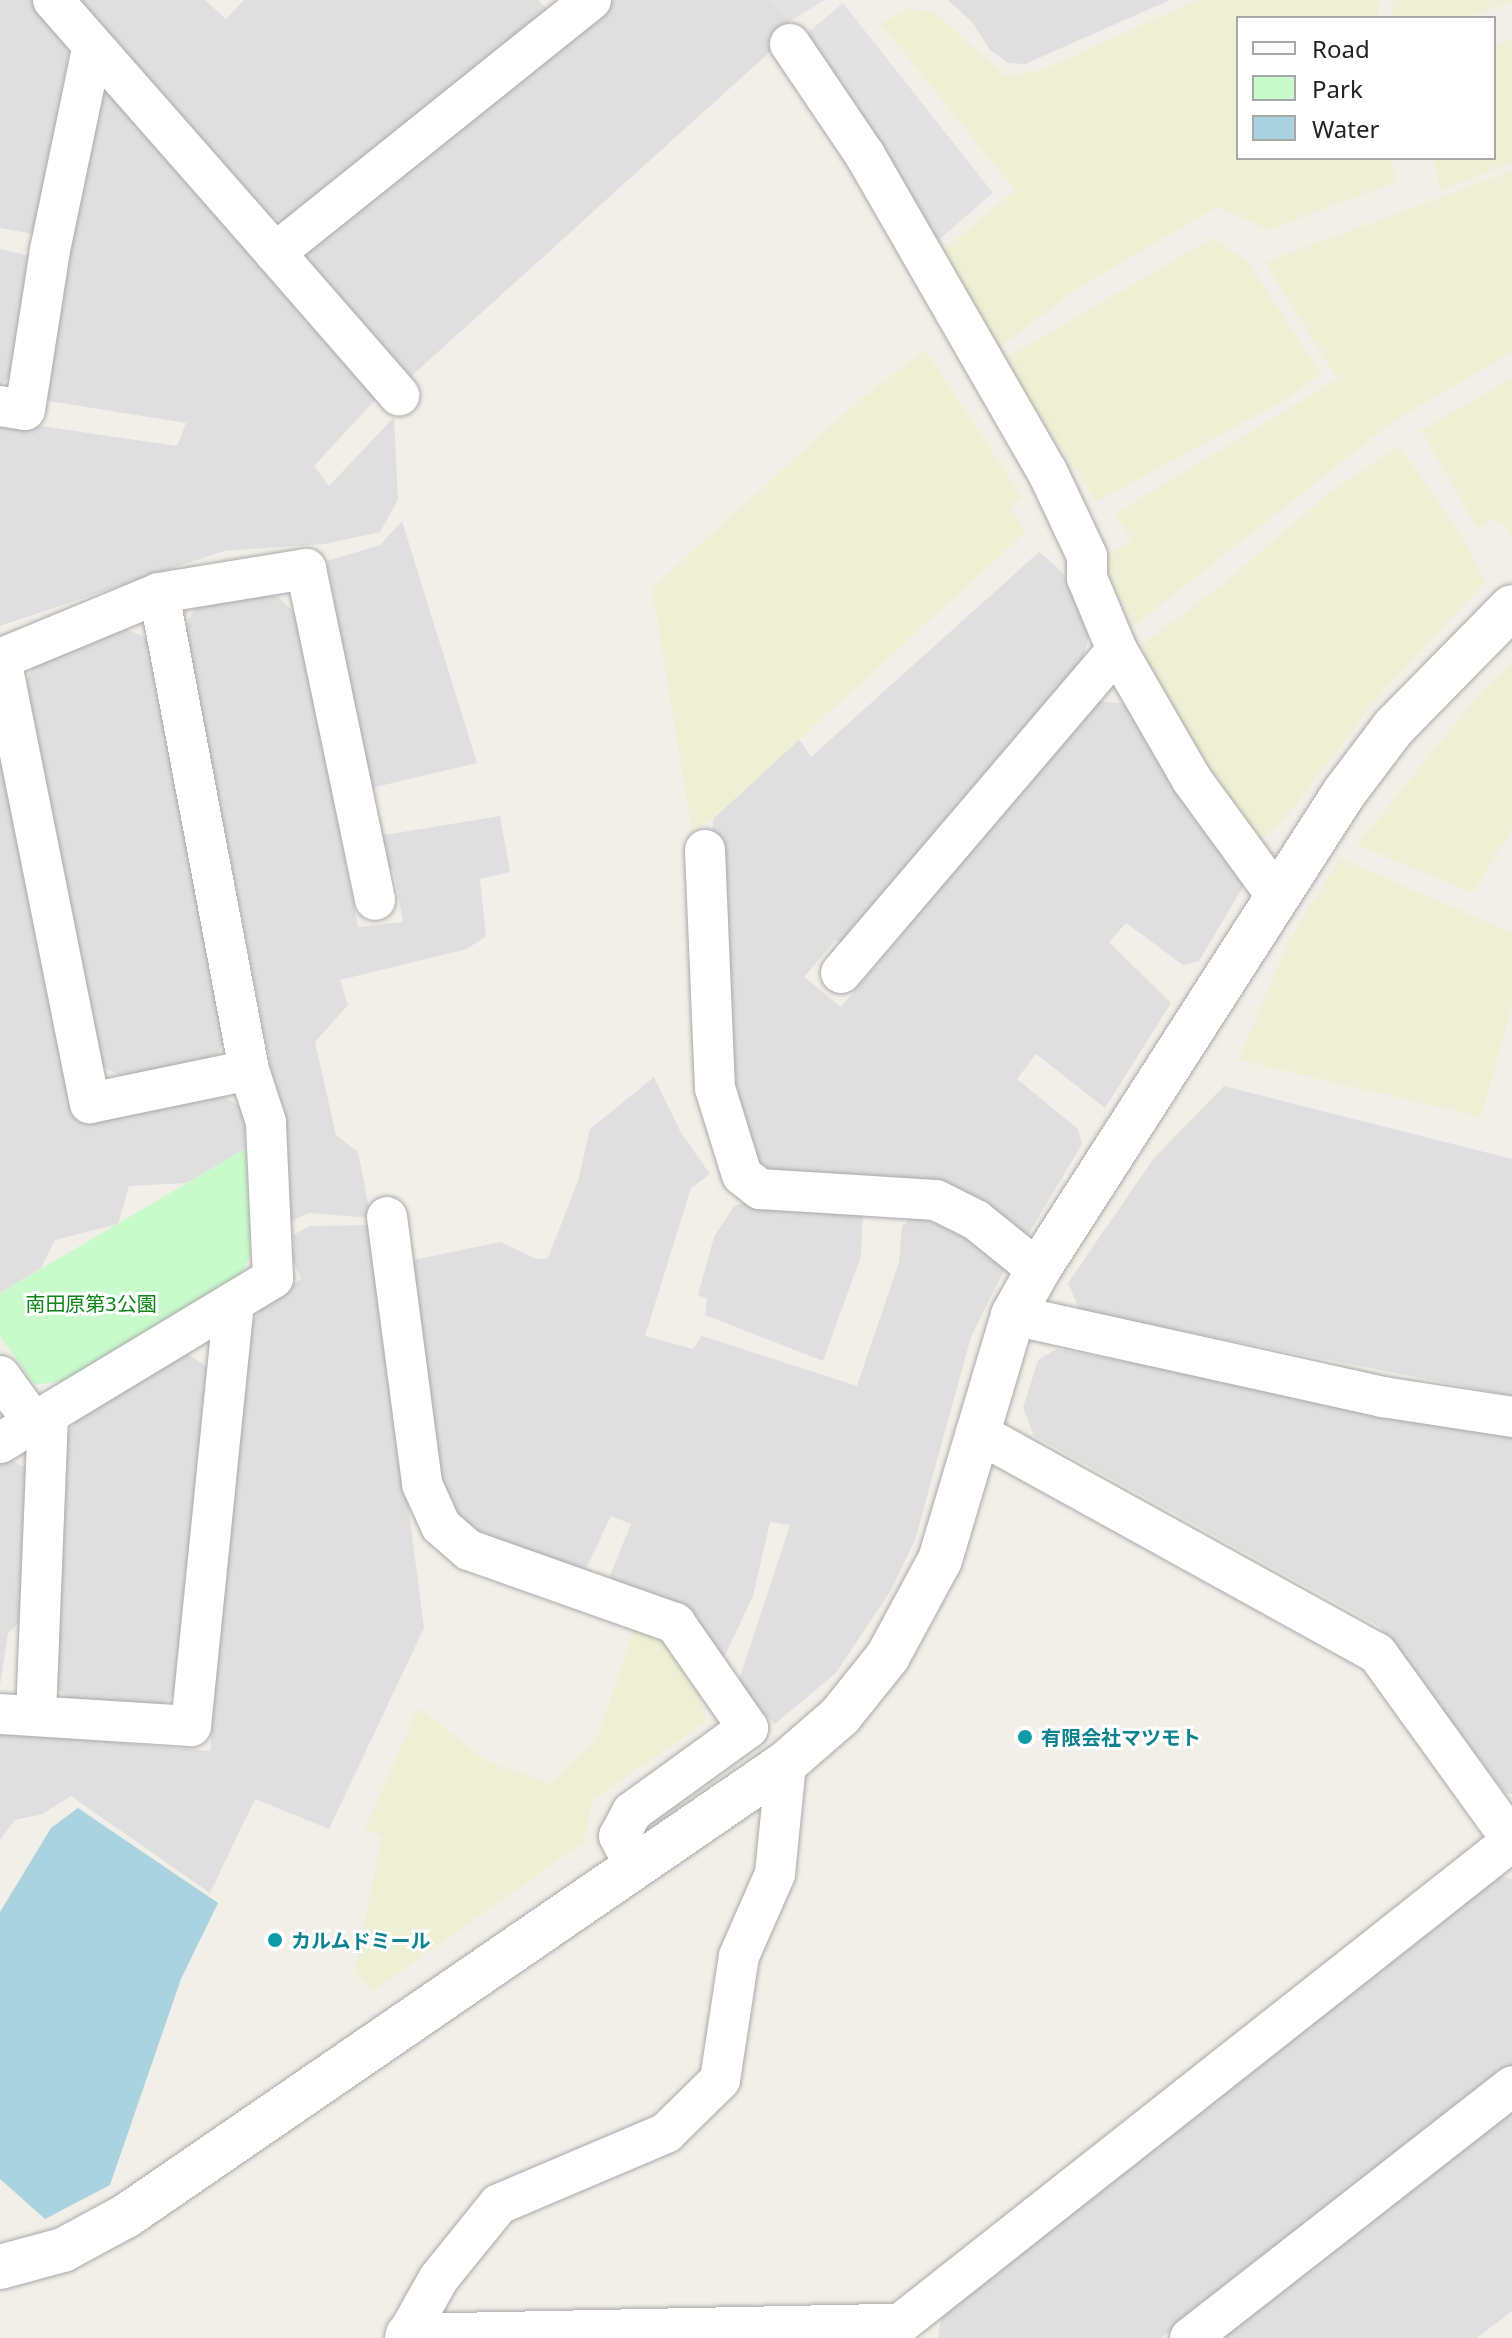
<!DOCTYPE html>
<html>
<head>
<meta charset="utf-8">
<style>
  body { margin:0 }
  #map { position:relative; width:1512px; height:2338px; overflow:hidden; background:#f2efe9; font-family:"Noto Sans","Noto Sans JP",sans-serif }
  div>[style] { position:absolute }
  .residential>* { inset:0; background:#e0dfdf }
  .farmland>* { inset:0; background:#eef0d5 }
  .park>* { inset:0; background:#c8facc }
  .parking>* { inset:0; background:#e2e2e2 }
  .water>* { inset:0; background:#aad3df }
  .roads { filter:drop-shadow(0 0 2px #a9a9a9) drop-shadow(0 0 2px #a9a9a9) }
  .minor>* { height:40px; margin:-20px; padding:0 20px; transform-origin:20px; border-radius:20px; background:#fff }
  .tertiary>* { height:44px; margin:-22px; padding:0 22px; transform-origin:22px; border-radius:22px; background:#fff }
  .dots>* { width:22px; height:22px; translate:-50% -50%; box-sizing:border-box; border:4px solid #fff; border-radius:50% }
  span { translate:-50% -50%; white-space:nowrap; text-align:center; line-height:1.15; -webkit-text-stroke:6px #fff; paint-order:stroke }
  .park-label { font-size:20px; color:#0c8416 }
  .culture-label { font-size:20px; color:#0d838f; font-weight:700 }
  .left { translate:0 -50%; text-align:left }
  .legend { position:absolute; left:1236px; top:16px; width:260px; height:144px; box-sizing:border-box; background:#fff; border:2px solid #a7a7a7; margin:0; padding:10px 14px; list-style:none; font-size:24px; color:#222 }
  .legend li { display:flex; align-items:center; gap:16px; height:40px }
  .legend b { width:40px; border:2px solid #a7a7a7 }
</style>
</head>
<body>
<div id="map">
  <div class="residential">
    <i style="clip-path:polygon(0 0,40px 0,57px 20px,69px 51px,38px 235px,0 228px)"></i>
    <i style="clip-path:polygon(71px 0,205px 0,226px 19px,244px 0,538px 0,547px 9px,285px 222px,253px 210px)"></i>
    <i style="clip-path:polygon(606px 0,770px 0,790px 21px,773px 49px,406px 381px,304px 265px,308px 241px)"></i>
    <i style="clip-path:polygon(948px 0,1170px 0,1025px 64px,1009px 63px,990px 50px,972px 22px)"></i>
    <i style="clip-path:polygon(108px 81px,375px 382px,375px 400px,314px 466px,329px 486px,394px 417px,398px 500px,380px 532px,325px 544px,224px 551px,0 626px,0 420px,177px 446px,186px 423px,49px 401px,42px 392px,95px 86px)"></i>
    <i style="clip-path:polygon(0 249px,35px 257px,13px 374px,0 385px)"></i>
    <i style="clip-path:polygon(402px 521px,477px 763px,367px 789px,327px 561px,380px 545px)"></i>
    <i style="clip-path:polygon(1039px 552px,1062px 572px,1090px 630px,1083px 659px,844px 944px,836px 940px,804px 977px,841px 1007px,1096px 701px,1127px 704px,1193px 817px,1244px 885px,1199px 961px,1183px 965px,1126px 923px,1109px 942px,1171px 1003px,1105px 1108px,1036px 1054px,1017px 1079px,1078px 1129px,1082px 1144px,1025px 1240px,760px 1170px,742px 1150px,711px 857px,713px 819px,799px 739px,811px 757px)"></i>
    <i style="clip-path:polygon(233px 592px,278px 597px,299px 617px,358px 927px,403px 922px,394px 871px,383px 863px,378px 836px,500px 816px,510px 872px,480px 879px,486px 936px,467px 949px,340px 980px,348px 1005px,315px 1042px,336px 1135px,358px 1152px,371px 1218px,309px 1213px,287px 1223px,281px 1120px,185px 627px,198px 603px)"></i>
    <i style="clip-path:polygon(120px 625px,155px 643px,226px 1037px,213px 1064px,124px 1078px,98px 1064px,25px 684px,39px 655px)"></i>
    <i style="clip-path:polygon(0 725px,78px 1122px,212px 1090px,245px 1109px,245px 1149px,187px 1183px,129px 1186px,118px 1224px,55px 1240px,41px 1268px,0 1293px)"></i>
    <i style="clip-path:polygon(654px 1077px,681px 1133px,710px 1174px,691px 1188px,645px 1336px,693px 1349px,702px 1336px,857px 1386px,899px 1262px,902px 1226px,913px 1216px,968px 1235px,1007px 1264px,971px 1337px,915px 1540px,891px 1590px,836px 1673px,775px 1724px,737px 1686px,790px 1525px,770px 1522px,753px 1596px,720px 1666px,606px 1585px,631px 1524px,611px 1516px,583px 1575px,473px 1533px,435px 1485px,404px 1262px,500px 1242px,537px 1259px,548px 1258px,578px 1181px,590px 1129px)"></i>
    <i style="clip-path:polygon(1224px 1086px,1512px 1159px,1512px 1396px,1080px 1311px,1068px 1283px,1154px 1158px)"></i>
    <i style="clip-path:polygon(753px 1200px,793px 1210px,854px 1215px,863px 1211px,861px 1256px,823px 1361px,705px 1315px,707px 1299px,698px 1295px,714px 1237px,734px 1206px)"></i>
    <i style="clip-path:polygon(372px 1225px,424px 1628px,329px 1829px,255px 1799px,210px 1893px,71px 1796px,42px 1814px,15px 1820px,0 1840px,0 1732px,210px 1751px,244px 1334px,266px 1302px,301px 1279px,289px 1251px,294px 1247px,293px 1235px,310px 1226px)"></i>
    <i style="clip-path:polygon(1057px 1349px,1512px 1432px,1512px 1794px,1505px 1793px,1380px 1627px,1034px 1436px,1023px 1408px,1038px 1360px)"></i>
    <i style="clip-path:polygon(182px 1350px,207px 1367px,179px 1691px,154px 1711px,73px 1703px,49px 1680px,65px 1436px,80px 1416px)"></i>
    <i style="clip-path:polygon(9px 1459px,36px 1473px,23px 1619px,8px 1633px,0 1686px,0 1465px)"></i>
    <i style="clip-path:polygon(1496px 1875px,1512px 1879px,1512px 2065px,1161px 2338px,938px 2338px,943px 2308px)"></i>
    <i style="clip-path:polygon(1512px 2111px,1512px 2311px,1477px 2338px,1219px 2338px)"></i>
  </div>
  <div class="farmland">
    <i style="clip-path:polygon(1197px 0,1379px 0,1378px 18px,1238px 18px,1238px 158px,1391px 158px,1395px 182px,1269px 230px,1217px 207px,1078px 288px,996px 350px,940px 253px,1015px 190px,881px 24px,909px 8px,934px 12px,1006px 76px,1042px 70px)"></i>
    <i style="clip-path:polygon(1393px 0,1512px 0,1512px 2px,1466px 18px,1392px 18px)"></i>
    <i style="clip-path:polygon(1512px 38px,1512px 162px,1440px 191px,1434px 158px,1494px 158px,1494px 46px)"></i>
    <i style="clip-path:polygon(1512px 171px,1512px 352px,1394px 421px,1133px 627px,1102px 560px,1131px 540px,1115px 514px,1337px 379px,1265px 262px)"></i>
    <i style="clip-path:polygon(1213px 238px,1249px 263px,1321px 373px,1287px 399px,1096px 502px,1004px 359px)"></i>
    <i style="clip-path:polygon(925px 350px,1022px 497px,1010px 509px,1026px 532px,713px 819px,692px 831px,652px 588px,857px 402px)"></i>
    <i style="clip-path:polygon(1512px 378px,1512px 538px,1506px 526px,1493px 519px,1477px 528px,1421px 430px)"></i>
    <i style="clip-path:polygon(1399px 446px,1461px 535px,1486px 583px,1384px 689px,1284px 820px,1260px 840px,1178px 719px,1141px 645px,1227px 581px,1331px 491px)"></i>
    <i style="clip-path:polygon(1512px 662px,1512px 829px,1473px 893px,1357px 845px,1479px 694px)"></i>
    <i style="clip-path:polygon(1340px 858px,1512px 933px,1512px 1007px,1481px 1117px,1238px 1060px,1289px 940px)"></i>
    <i style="clip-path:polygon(636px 1624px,664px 1635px,688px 1665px,707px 1721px,592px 1801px,584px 1842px,373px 1991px,355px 1970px,382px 1836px,365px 1829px,418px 1707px,486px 1761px,551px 1784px,596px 1740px)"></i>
  </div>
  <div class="park">
    <i style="clip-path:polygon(245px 1149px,253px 1249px,239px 1279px,67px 1380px,35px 1385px,0 1336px,0 1293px)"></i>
  </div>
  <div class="parking">
    <i style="clip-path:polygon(770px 0,825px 0,790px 21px)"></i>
    <i style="clip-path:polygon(843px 3px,993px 193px,934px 244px,805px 35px)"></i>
  </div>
  <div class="water">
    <i style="clip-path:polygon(78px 1808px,218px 1903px,181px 1979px,110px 2185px,45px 2219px,0 2179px,0 1912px,51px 1828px)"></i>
  </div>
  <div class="roads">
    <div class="minor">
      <i style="left:53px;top:0;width:337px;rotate:48.7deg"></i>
      <i style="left:275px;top:253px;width:405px;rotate:-38.7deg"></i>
      <i style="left:790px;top:44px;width:134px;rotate:56deg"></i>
      <i style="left:865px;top:155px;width:365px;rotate:60.1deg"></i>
      <i style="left:1047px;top:471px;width:94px;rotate:64.8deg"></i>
      <i style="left:1087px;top:556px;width:22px;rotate:90deg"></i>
      <i style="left:1087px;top:578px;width:78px;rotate:67.4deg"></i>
      <i style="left:1117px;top:650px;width:150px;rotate:60deg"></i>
      <i style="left:1192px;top:780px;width:142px;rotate:53.9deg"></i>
      <i style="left:275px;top:253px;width:189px;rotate:48.9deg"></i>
      <i style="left:0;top:406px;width:25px;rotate:9deg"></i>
      <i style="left:25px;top:410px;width:162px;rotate:-81.1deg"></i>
      <i style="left:50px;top:250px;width:205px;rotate:-78.2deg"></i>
      <i style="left:0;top:659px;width:172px;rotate:-22.5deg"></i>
      <i style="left:159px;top:593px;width:149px;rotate:-9.3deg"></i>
      <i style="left:306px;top:569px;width:338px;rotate:78.2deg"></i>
      <i style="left:1px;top:659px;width:453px;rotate:78.7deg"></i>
      <i style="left:90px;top:1103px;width:162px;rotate:-11.7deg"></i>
      <i style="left:705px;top:850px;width:238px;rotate:87.6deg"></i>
      <i style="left:715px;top:1088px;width:91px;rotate:72.8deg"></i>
      <i style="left:742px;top:1175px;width:23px;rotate:38deg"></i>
      <i style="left:760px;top:1189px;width:176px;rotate:3.6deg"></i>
      <i style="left:936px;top:1200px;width:45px;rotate:26.6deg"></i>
      <i style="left:976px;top:1220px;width:80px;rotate:38.9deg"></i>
      <i style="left:841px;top:973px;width:425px;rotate:-49.5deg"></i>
      <i style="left:387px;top:1217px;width:269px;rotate:82.5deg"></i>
      <i style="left:422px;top:1484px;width:46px;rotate:65.7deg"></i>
      <i style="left:441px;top:1526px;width:37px;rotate:41deg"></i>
      <i style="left:469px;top:1550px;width:219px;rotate:19.5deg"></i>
      <i style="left:675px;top:1623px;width:128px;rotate:55.2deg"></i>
      <i style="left:748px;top:1728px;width:143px;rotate:144.1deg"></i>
      <i style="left:632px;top:1812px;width:27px;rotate:118deg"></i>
      <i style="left:619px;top:1836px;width:34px;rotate:62deg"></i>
      <i style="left:1013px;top:1315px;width:379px;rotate:12.5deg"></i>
      <i style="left:1383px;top:1397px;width:131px;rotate:8.8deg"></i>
      <i style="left:0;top:1376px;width:58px;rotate:54.1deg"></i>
      <i style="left:976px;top:1432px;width:458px;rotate:28.9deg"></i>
      <i style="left:1377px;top:1653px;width:231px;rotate:54.2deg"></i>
      <i style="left:0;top:1443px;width:319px;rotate:-31.1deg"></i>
      <i style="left:273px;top:1278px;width:156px;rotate:-92.6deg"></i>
      <i style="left:266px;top:1122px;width:55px;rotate:-108.1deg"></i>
      <i style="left:249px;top:1070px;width:485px;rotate:-100.7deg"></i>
      <i style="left:0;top:1714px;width:191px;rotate:3.6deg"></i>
      <i style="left:191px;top:1726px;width:426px;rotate:-84.2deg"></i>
      <i style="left:36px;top:1715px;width:301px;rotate:-87.7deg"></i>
      <i style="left:406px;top:2334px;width:494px;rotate:-1.2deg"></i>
      <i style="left:900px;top:2324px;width:780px;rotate:-38.28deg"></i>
      <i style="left:405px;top:2338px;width:69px;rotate:-60.5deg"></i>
      <i style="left:439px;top:2278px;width:95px;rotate:-51deg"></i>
      <i style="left:499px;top:2204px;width:181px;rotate:-23deg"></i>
      <i style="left:666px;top:2133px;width:76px;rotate:-44.5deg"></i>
      <i style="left:720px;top:2080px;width:125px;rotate:-81.3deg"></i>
      <i style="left:739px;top:1956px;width:90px;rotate:-66.3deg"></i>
      <i style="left:775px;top:1874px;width:112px;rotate:-84.3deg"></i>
      <i style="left:1190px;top:2338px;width:409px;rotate:-38deg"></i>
    </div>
    <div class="tertiary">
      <i style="left:0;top:2267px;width:65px;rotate:-15.1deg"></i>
      <i style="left:63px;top:2250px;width:72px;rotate:-28.4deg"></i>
      <i style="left:126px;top:2216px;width:801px;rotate:-34.46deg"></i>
      <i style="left:786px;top:1763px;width:72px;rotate:-41deg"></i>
      <i style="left:840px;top:1716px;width:77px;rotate:-51.3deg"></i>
      <i style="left:888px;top:1656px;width:109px;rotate:-61.6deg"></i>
      <i style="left:940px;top:1560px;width:256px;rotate:-73.4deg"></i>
      <i style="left:1013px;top:1315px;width:51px;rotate:-60.9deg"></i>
      <i style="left:1038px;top:1270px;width:567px;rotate:-57.32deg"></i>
      <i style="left:1344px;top:793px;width:83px;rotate:-52.9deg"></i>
      <i style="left:1394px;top:727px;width:168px;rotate:-45.5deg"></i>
    </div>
  </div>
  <div class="dots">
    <i style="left:1025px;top:1737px;background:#0f9aa8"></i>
    <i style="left:275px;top:1940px;background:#0f9aa8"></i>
  </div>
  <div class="park-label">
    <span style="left:91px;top:1303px">南田原第3公園</span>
  </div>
  <div class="culture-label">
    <span class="left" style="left:1041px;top:1737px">有限会社マツモト</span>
    <span class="left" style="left:291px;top:1940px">カルムドミール</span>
  </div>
  <ul class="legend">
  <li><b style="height:10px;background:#fff"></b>Road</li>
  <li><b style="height:22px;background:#c8facc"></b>Park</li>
  <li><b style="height:22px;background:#aad3df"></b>Water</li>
  </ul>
</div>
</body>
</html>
